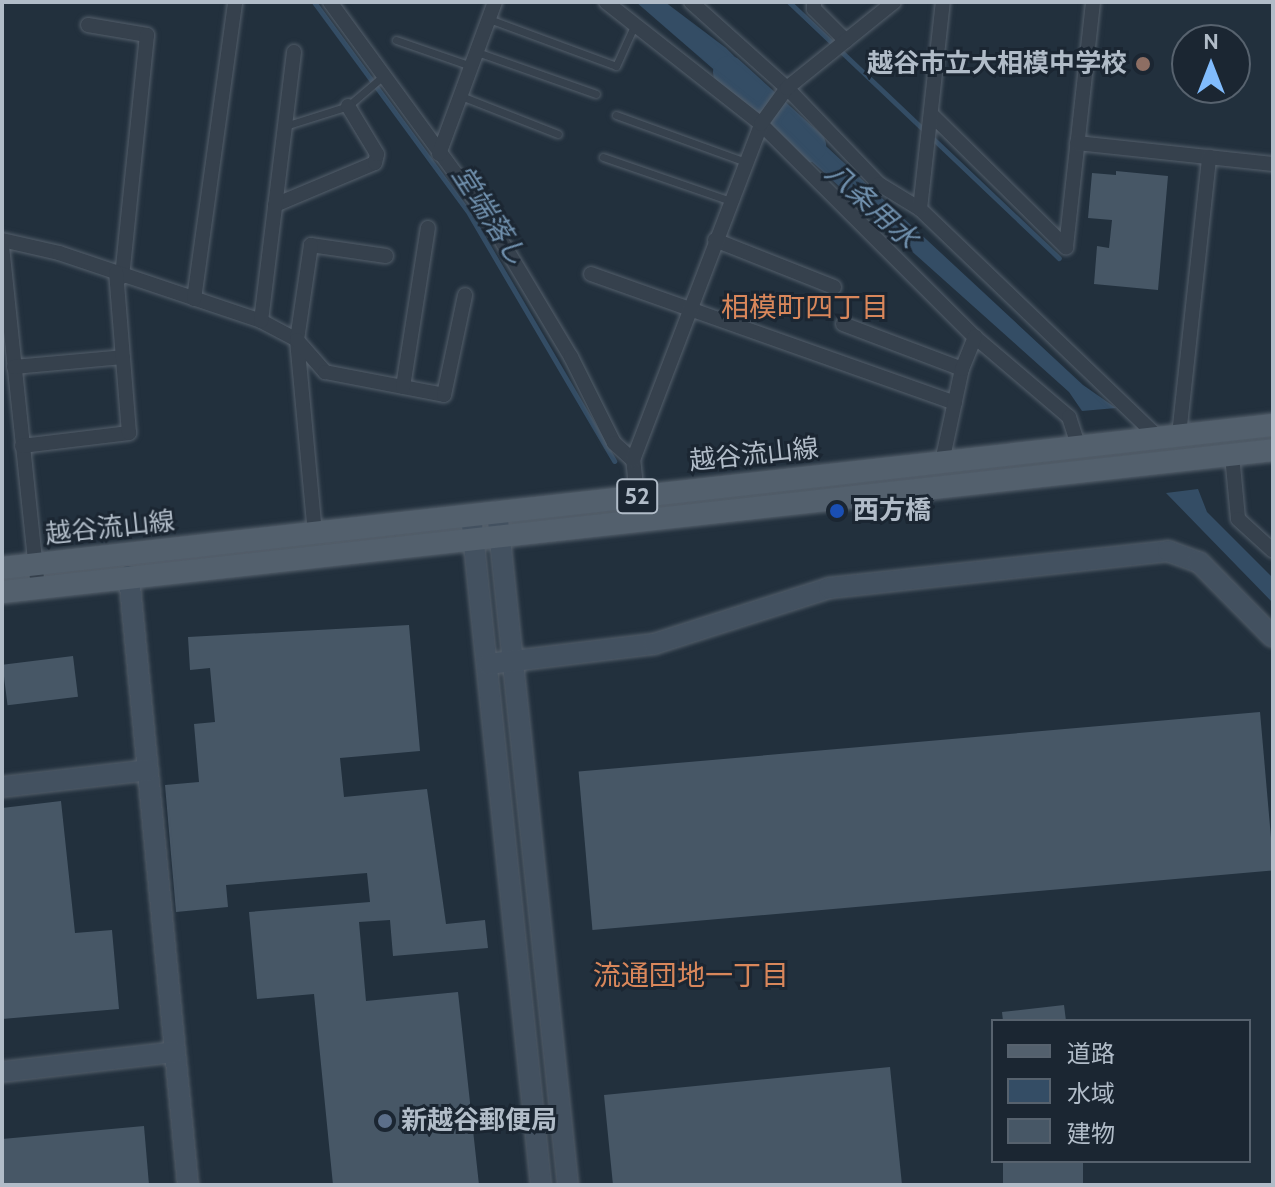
<!DOCTYPE html>
<html>
<head>
<meta charset="utf-8">
<style>
  body { margin:0 }
  #map { position:relative; width:1275px; height:1187px; overflow:hidden; background:#22303d; font-family:Cabin,"Noto Sans JP",sans-serif }
  div>[style] { position:absolute }
  .water>* { inset:0; background:#344d65 }
  .stream>* { height:5px; margin:-2.5px; padding:0 2.5px; transform-origin:2.5px; border-radius:2.5px; background:#344d65 }
  .river>* { height:32px; margin:-16px; padding:0 16px; transform-origin:16px; border-radius:16px; background:#344d65 }
  .building>* { inset:0; background:#475766; transform-origin:0 0 }
  .roads { filter:drop-shadow(0 0 2px #545f6b) drop-shadow(0 0 2px #545f6b) }
  .lane>* { height:7px; margin:-3.5px; padding:0 3.5px; transform-origin:3.5px; border-radius:3.5px; background:#36414d }
  .street>* { height:14px; margin:-7px; padding:0 7px; transform-origin:7px; border-radius:7px; background:#36414d }
  .secondary>* { height:20px; margin:-10px; padding:0 10px; transform-origin:10px; border-radius:10px; background:#435160 }
  .primary>* { height:22px; margin:-11px; padding:0 11px; transform-origin:11px; border-radius:11px; background:#53606d }
  .dots>* { width:22px; height:22px; translate:-50% -50%; box-sizing:border-box; border:4px solid #1b2632; border-radius:50% }
  span { translate:-50% -50%; white-space:nowrap; text-align:center; line-height:1.15; -webkit-text-stroke:6px #1b2632; paint-order:stroke }
  .shield-label span { padding:2px 6px; background:#1b2632; border:2px solid; border-radius:6px; -webkit-text-stroke-width:0 }
  .shield-label { font-size:24px; color:#b1bcc8; font-weight:700 }
  .poi-label { font-size:26px; color:#b1bcc8; font-weight:700 }
  .right { translate:-100% -50%; text-align:right }
  .left { translate:0 -50%; text-align:left }
  .street-label { font-size:26px; color:#b1bcc8 }
  .water-label { font-size:28px; color:#7090ad; font-style:italic }
  .neighbourhood-label { font-size:28px; color:#d9875b }
  .frame { position:absolute; inset:0; border:4px solid #b1bcc8; pointer-events:none }
  .legend { position:absolute; left:991px; top:1019px; width:260px; height:144px; box-sizing:border-box; background:#1b2632; border:2px solid #57626e; margin:0; padding:10px 14px; list-style:none; font-size:24px; color:#b1bcc8 }
  .legend li { display:flex; align-items:center; gap:16px; height:40px }
  .legend b { width:40px; border:2px solid #57626e }
  .north { position:absolute; left:1171px; top:24px; width:80px; height:80px; box-sizing:border-box; background:#1b2632; border:2px solid #57626e; border-radius:50%; rotate:0deg; font-size:22px; font-weight:700; line-height:32px; text-align:center; color:#b1bcc8 }
  .north::after { content:''; display:block; margin:auto; width:28px; height:36px; background:#81bcfd; clip-path:polygon(50% 0,100% 100%,50% 72%,0 100%) }
</style>
</head>
<body>
<div id="map">
  <div class="water">
    <i style="clip-path:polygon(636px 2px,665px 2px,726px 48px,770px 92px,757px 107px)"></i>
    <i style="clip-path:polygon(785px 108px,1083px 385px,1116px 408px,1082px 411px,1069px 392px,773px 127px)"></i>
    <i style="clip-path:polygon(1198px 489px,1207px 512px,1273px 578px,1273px 603px,1166px 493px)"></i>
  </div>
  <div class="stream">
    <i style="left:314px;top:2px;width:258px;rotate:53.7deg"></i>
    <i style="left:467px;top:210px;width:291px;rotate:59.6deg"></i>
    <i style="left:789px;top:2px;width:372px;rotate:43.5deg"></i>
  </div>
  <div class="river">
    <i style="left:729px;top:72px;width:110px;rotate:42.4deg"></i>
  </div>
  <div class="building">
    <i style="clip-path:polygon(1116px 171px,1168px 176px,1158px 290px,1094px 284px,1097px 246px,1109px 248px,1112px 220px,1088px 218px,1092px 173px,1116px 175px)"></i>
    <i style="clip-path:polygon(409px 625px,420px 751px,340px 758px,344px 797px,427px 789px,446px 924px,485px 920px,488px 948px,393px 956px,390px 920px,359px 922px,366px 1001px,458px 992px,479px 1185px,333px 1185px,314px 994px,257px 999px,249px 912px,370px 902px,367px 873px,226px 885px,228px 907px,176px 912px,165px 785px,199px 782px,194px 724px,215px 722px,210px 668px,190px 670px,188px 637px)"></i>
    <i style="left:73px;top:656px;width:41px;height:71px;rotate:83deg"></i>
    <i style="left:1260px;top:712px;width:159px;height:684px;rotate:85deg"></i>
    <i style="clip-path:polygon(61px 801px,75px 933px,112px 930px,119px 1009px,2px 1019px,2px 808px)"></i>
    <i style="clip-path:polygon(1064px 1005px,1066px 1021px,1003px 1021px,1002px 1012px)"></i>
    <i style="clip-path:polygon(890px 1067px,902px 1185px,613px 1185px,604px 1095px)"></i>
    <i style="clip-path:polygon(144px 1126px,149px 1185px,2px 1185px,2px 1139px)"></i>
    <i style="left:1003px;top:1161px;width:80px;height:24px"></i>
  </div>
  <div class="roads">
    <div class="lane">
      <i style="left:489px;top:19px;width:135px;rotate:20.3deg"></i>
      <i style="left:616px;top:66px;width:46px;rotate:-65.7deg"></i>
      <i style="left:396px;top:40px;width:79px;rotate:19.1deg"></i>
      <i style="left:477px;top:52px;width:126px;rotate:19.4deg"></i>
      <i style="left:461px;top:96px;width:104px;rotate:21.4deg"></i>
      <i style="left:616px;top:115px;width:135px;rotate:19.9deg"></i>
      <i style="left:285px;top:126px;width:66px;rotate:-17.6deg"></i>
      <i style="left:348px;top:106px;width:46px;rotate:-40.6deg"></i>
      <i style="left:603px;top:157px;width:132px;rotate:19deg"></i>
    </div>
    <div class="street">
      <i style="left:330px;top:2px;width:264px;rotate:53.8deg"></i>
      <i style="left:486px;top:215px;width:165px;rotate:59.1deg"></i>
      <i style="left:571px;top:357px;width:96px;rotate:63.4deg"></i>
      <i style="left:614px;top:443px;width:25px;rotate:42deg"></i>
      <i style="left:606px;top:2px;width:197px;rotate:38.2deg"></i>
      <i style="left:761px;top:124px;width:302px;rotate:44.9deg"></i>
      <i style="left:975px;top:337px;width:123px;rotate:40.4deg"></i>
      <i style="left:1069px;top:417px;width:33px;rotate:72deg"></i>
      <i style="left:691px;top:2px;width:129px;rotate:41.9deg"></i>
      <i style="left:787px;top:88px;width:133px;rotate:46.2deg"></i>
      <i style="left:879px;top:184px;width:48px;rotate:31.4deg"></i>
      <i style="left:920px;top:209px;width:331px;rotate:43.8deg"></i>
      <i style="left:814px;top:2px;width:7px;rotate:90deg"></i>
      <i style="left:814px;top:9px;width:45px;rotate:45deg"></i>
      <i style="left:88px;top:25px;width:60px;rotate:9.6deg"></i>
      <i style="left:147px;top:35px;width:243px;rotate:95.9deg"></i>
      <i style="left:931px;top:114px;width:190px;rotate:44.6deg"></i>
      <i style="left:1066px;top:247px;width:246px;rotate:-83.7deg"></i>
      <i style="left:1077px;top:143px;width:197px;rotate:6.1deg"></i>
      <i style="left:439px;top:154px;width:162px;rotate:-69.8deg"></i>
      <i style="left:275px;top:205px;width:108px;rotate:-22.8deg"></i>
      <i style="left:375px;top:163px;width:9px;rotate:-77deg"></i>
      <i style="left:377px;top:154px;width:56px;rotate:-121.1deg"></i>
      <i style="left:920px;top:209px;width:208px;rotate:-83.7deg"></i>
      <i style="left:2px;top:240px;width:58px;rotate:12.8deg"></i>
      <i style="left:59px;top:253px;width:213px;rotate:18.6deg"></i>
      <i style="left:261px;top:321px;width:41px;rotate:27.8deg"></i>
      <i style="left:297px;top:340px;width:194px;rotate:84.7deg"></i>
      <i style="left:715px;top:240px;width:128px;rotate:21.6deg"></i>
      <i style="left:2px;top:246px;width:343px;rotate:84deg"></i>
      <i style="left:386px;top:256px;width:76px;rotate:-171.7deg"></i>
      <i style="left:311px;top:245px;width:96px;rotate:98.4deg"></i>
      <i style="left:297px;top:340px;width:43px;rotate:48.8deg"></i>
      <i style="left:325px;top:372px;width:121px;rotate:10.9deg"></i>
      <i style="left:444px;top:395px;width:102px;rotate:-78.1deg"></i>
      <i style="left:591px;top:274px;width:386px;rotate:19.5deg"></i>
      <i style="left:194px;top:299px;width:300px;rotate:-82.1deg"></i>
      <i style="left:261px;top:321px;width:271px;rotate:-83deg"></i>
      <i style="left:843px;top:324px;width:127px;rotate:20.7deg"></i>
      <i style="left:14px;top:367px;width:109px;rotate:-5.2deg"></i>
      <i style="left:403px;top:387px;width:161px;rotate:-81.1deg"></i>
      <i style="left:1179px;top:435px;width:280px;rotate:-83.8deg"></i>
      <i style="left:22px;top:446px;width:108px;rotate:-6.9deg"></i>
      <i style="left:129px;top:433px;width:161px;rotate:-94.6deg"></i>
      <i style="left:1232px;top:455px;width:64px;rotate:84.6deg"></i>
      <i style="left:1238px;top:519px;width:47px;rotate:42.4deg"></i>
      <i style="left:942px;top:462px;width:95px;rotate:-77.9deg"></i>
      <i style="left:962px;top:369px;width:35px;rotate:-68deg"></i>
      <i style="left:637px;top:496px;width:36px;rotate:-96deg"></i>
      <i style="left:633px;top:460px;width:360px;rotate:-69.1deg"></i>
      <i style="left:761px;top:124px;width:44px;rotate:-54.2deg"></i>
      <i style="left:787px;top:88px;width:137px;rotate:-38.8deg"></i>
    </div>
    <div class="secondary">
      <i style="left:497px;top:511px;width:678px;rotate:83.99deg"></i>
      <i style="left:472px;top:525px;width:664px;rotate:84.03deg"></i>
      <i style="left:129px;top:576px;width:612px;rotate:84.47deg"></i>
      <i style="left:488px;top:664px;width:167px;rotate:-6.9deg"></i>
      <i style="left:654px;top:644px;width:184px;rotate:-17.7deg"></i>
      <i style="left:829px;top:588px;width:341px;rotate:-6.2deg"></i>
      <i style="left:1168px;top:551px;width:33px;rotate:20deg"></i>
      <i style="left:1199px;top:562px;width:105px;rotate:45.4deg"></i>
      <i style="left:2px;top:787px;width:147px;rotate:-6.6deg"></i>
      <i style="left:2px;top:1072px;width:174px;rotate:-6.6deg"></i>
    </div>
    <div class="primary">
      <i style="left:2px;top:568px;width:1279px;rotate:-6.42deg"></i>
      <i style="left:2px;top:592px;width:1279px;rotate:-6.37deg"></i>
    </div>
  </div>
  <div class="dots">
    <i style="left:1143px;top:64px;background:#8d6e63"></i>
    <i style="left:837px;top:511px;background:#1a4fb4"></i>
    <i style="left:385px;top:1121px;background:#5c6f8a"></i>
  </div>
  <div class="shield-label">
    <span style="left:637px;top:496px">52</span>
  </div>
  <div class="poi-label">
    <span class="right" style="left:1127px;top:64px">越谷市立大相模中学校</span>
    <span class="left" style="left:853px;top:511px">西方橋</span>
    <span class="left" style="left:401px;top:1121px">新越谷郵便局</span>
  </div>
  <div class="street-label">
    <span style="left:754px;top:455px;rotate:-6deg">越谷流山線</span>
    <span style="left:110px;top:528px;rotate:-6deg">越谷流山線</span>
  </div>
  <div class="water-label">
    <span style="left:872px;top:205px;rotate:42deg">八条用水</span>
    <span style="left:490px;top:215px;rotate:57deg">堂端落し</span>
  </div>
  <div class="neighbourhood-label">
    <span style="left:805px;top:307px">相模町四丁目</span>
    <span style="left:691px;top:975px">流通団地一丁目</span>
  </div>
  <div class="frame"></div>
  <ul class="legend">
  <li><b style="height:10px;background:#53606d"></b>道路</li>
  <li><b style="height:22px;background:#344d65"></b>水域</li>
  <li><b style="height:22px;background:#475766"></b>建物</li>
  </ul>
  <div class="north">N</div>
</div>
</body>
</html>
